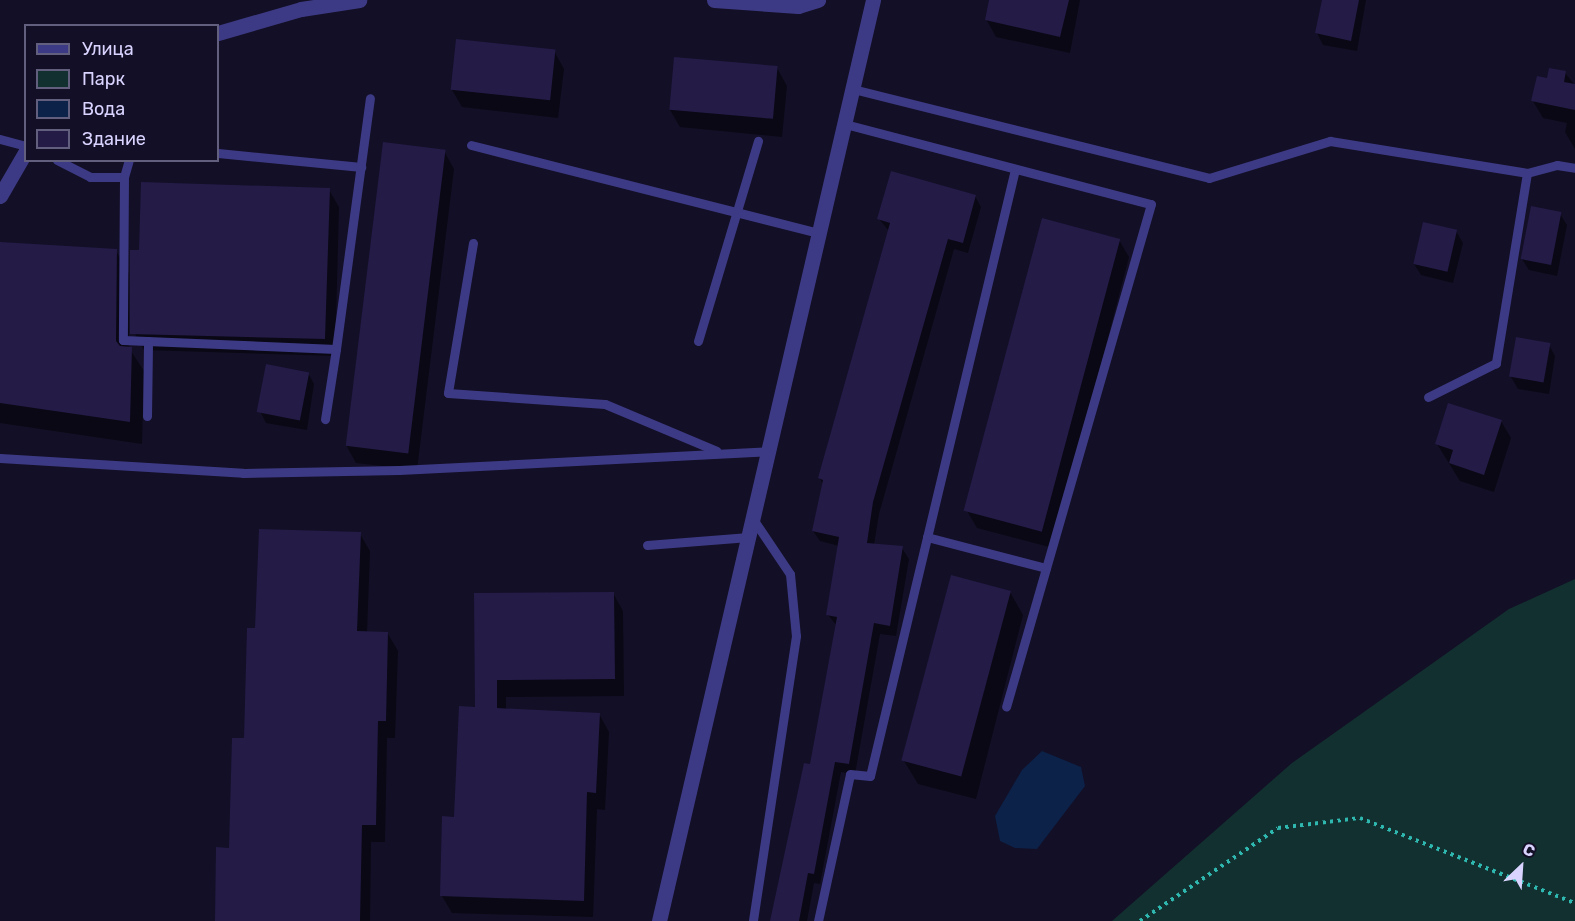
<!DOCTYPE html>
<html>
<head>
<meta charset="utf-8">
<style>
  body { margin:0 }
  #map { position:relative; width:1575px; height:921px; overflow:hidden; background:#130f26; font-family:Rubik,sans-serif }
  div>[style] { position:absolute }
  .green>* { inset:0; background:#12302f }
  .water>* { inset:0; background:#0c2248 }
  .shadow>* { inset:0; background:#0007 }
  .building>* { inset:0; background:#241b47; transform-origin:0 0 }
  .path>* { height:4px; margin-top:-2px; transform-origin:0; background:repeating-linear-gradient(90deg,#2fb8b0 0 3px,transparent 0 7.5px) }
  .service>* { height:9px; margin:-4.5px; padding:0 4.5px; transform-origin:4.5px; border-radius:4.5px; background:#3d3a85 }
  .tertiary>* { height:15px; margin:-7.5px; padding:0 7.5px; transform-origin:7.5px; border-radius:7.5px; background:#3d3a85 }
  span { translate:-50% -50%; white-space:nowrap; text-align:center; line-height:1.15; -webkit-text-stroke:4.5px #130f26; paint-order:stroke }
  .legend { position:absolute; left:24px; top:24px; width:195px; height:138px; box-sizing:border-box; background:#130f26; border:2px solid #625e7d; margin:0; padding:8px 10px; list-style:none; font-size:18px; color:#d9d4ff }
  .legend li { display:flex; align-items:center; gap:12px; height:30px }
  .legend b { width:30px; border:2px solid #625e7d }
  .north { position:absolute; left:1491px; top:837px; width:60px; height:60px; -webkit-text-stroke:4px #130f26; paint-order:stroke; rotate:25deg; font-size:16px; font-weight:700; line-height:24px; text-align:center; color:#d9d4ff }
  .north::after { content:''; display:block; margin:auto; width:21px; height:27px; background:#d9d4ff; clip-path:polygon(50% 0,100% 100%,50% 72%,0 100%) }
</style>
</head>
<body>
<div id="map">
  <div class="green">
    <i style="clip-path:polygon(1575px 579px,1575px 921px,1112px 921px,1292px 763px,1509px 609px)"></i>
  </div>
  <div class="water">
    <i style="clip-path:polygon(1042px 751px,1081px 767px,1085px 786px,1037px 849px,1015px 848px,1000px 841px,995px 816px,1022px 770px)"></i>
  </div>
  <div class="shadow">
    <i style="clip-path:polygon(991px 0,1080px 0,1070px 53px,996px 37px,986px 19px)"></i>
    <i style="clip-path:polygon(1323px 0,1366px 0,1357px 51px,1323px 45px,1317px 33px)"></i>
    <i style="clip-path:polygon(554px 51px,564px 69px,558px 118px,462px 107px,452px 90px)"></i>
    <i style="clip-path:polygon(777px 68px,787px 86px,782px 137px,680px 127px,670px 110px)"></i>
    <i style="clip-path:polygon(1565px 73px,1575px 85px,1575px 149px,1565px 132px,1567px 123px,1543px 118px,1533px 101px)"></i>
    <i style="clip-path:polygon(444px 151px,454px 169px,417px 470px,356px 463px,346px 445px)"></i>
    <i style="clip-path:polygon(329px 190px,339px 207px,335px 356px,144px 350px,134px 332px,140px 252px)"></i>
    <i style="clip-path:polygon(975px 196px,981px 207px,968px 253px,954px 249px,879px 514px,874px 545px,902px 548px,909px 559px,896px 636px,880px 634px,855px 774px,841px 772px,820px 884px,814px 883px,807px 921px,772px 921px,812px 766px,837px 626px,828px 615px,839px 546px,820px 541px,813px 531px,823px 485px,820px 478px,889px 231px,879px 219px)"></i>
    <i style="clip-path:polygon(1560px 214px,1567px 225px,1557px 276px,1529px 270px,1522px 259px)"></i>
    <i style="clip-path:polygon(1456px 231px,1463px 243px,1453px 283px,1421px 275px,1414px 264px)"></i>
    <i style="clip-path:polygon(1119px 240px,1129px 257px,1053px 548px,977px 528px,967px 511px)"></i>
    <i style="clip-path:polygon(0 244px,116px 251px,129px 273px,129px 348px,144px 371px,142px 444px,0 423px)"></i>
    <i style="clip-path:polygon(1549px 345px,1555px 356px,1549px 394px,1518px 389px,1511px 377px)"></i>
    <i style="clip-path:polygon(308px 373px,314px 384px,307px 430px,266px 423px,260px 411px)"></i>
    <i style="clip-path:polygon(1501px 421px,1511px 438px,1494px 492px,1460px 481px,1437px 444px)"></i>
    <i style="clip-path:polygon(360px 534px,370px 551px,367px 633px,388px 634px,398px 651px,395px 738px,387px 738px,385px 842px,371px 842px,370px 921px,217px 921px,231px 849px,257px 630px)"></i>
    <i style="clip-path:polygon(1010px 592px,1023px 615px,976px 799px,918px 784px,904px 761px)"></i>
    <i style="clip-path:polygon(613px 593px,623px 611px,624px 696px,506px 697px,506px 710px,599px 714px,609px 732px,605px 810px,597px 809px,593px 917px,452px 913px,442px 896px,476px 709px,475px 594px)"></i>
  </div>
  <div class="building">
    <i style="clip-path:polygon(989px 0,1069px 0,1060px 37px,985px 20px)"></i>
    <i style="clip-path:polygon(1322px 0,1359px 0,1351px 41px,1315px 33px)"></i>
    <i style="left:456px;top:39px;width:100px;height:51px;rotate:6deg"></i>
    <i style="left:674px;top:57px;width:104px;height:53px;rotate:5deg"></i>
    <i style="clip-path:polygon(1549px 68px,1566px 71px,1564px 82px,1575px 84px,1575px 110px,1531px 101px,1537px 76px,1547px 78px)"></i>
    <i style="left:383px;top:142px;width:63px;height:306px;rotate:7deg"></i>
    <i style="clip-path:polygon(891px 171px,976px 195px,963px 243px,948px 239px,873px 502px,867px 543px,903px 546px,890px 626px,874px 623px,849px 764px,835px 762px,814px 874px,808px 873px,799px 921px,770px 921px,804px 763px,810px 764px,837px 617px,826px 615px,839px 537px,812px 531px,823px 480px,818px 478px,890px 223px,877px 219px)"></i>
    <i style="clip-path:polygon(141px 182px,330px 188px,325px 339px,130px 334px,130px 250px,139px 250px)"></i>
    <i style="left:1531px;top:206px;width:31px;height:54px;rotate:11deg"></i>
    <i style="left:1042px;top:218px;width:81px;height:303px;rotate:15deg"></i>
    <i style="left:1423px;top:222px;width:35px;height:43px;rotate:13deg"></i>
    <i style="clip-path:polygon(0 242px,117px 249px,116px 341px,120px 346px,132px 347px,130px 422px,0 403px)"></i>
    <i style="left:1516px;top:337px;width:35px;height:40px;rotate:10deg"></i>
    <i style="left:266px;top:364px;width:44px;height:49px;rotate:11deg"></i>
    <i style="clip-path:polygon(1448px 403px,1502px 420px,1484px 475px,1449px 463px,1453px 450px,1435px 444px)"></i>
    <i style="clip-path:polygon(259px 529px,361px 532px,357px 631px,388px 632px,386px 721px,378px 721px,376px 825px,362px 825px,360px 921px,215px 921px,216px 847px,229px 848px,232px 738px,244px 738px,247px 628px,255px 628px)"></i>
    <i style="left:951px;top:575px;width:62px;height:192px;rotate:15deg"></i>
    <i style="clip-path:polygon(614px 592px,615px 679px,497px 680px,497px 708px,600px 713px,596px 793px,587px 792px,584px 901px,440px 896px,442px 816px,454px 817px,459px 706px,475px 707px,474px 593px)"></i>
  </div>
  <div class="path">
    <i style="left:1140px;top:921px;width:166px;rotate:-34deg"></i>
    <i style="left:1278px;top:828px;width:83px;rotate:-7deg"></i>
    <i style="left:1360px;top:818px;width:231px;rotate:21.6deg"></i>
  </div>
  <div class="service">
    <i style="left:853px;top:89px;width:367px;rotate:14deg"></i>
    <i style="left:1209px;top:178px;width:127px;rotate:-17deg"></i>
    <i style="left:1330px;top:141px;width:200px;rotate:9.2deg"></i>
    <i style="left:1527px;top:173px;width:193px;rotate:99.3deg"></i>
    <i style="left:1496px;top:363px;width:76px;rotate:153.4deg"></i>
    <i style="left:845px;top:124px;width:316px;rotate:14.7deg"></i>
    <i style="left:1151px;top:204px;width:523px;rotate:106.08deg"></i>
    <i style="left:0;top:139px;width:27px;rotate:15deg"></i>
    <i style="left:471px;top:145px;width:359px;rotate:14.2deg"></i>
    <i style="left:218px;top:153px;width:144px;rotate:5.6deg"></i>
    <i style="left:57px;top:160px;width:37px;rotate:27deg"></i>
    <i style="left:90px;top:177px;width:34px"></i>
    <i style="left:124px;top:177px;width:163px;rotate:90.4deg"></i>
    <i style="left:123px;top:340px;width:213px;rotate:2.4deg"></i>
    <i style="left:336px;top:349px;width:71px;rotate:98.9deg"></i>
    <i style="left:1527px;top:173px;width:31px;rotate:-15deg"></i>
    <i style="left:1557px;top:165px;width:18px;rotate:9deg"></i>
    <i style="left:124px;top:177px;width:18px;rotate:-74deg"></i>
    <i style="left:473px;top:243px;width:152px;rotate:99.5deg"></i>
    <i style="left:448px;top:393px;width:157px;rotate:4deg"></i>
    <i style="left:605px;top:404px;width:121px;rotate:22.8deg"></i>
    <i style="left:698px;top:341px;width:209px;rotate:-73.3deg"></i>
    <i style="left:336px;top:349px;width:253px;rotate:-82.3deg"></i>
    <i style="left:147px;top:416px;width:75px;rotate:-89.2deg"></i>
    <i style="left:0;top:458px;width:243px;rotate:3.5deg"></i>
    <i style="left:243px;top:473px;width:156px;rotate:-1.1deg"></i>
    <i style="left:399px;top:470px;width:370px;rotate:-2.9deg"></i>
    <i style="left:753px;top:519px;width:66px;rotate:56.1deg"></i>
    <i style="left:790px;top:574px;width:62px;rotate:84.5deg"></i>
    <i style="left:796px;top:636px;width:288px;rotate:98.6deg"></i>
    <i style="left:927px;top:537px;width:123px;rotate:14.6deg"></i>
    <i style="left:647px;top:545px;width:102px;rotate:-4.5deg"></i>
    <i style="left:818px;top:921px;width:150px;rotate:-77.7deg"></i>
    <i style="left:850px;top:774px;width:20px;rotate:6deg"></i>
    <i style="left:870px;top:776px;width:624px;rotate:-76.56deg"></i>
  </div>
  <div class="tertiary">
    <i style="left:714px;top:0;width:84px;rotate:4.1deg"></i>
    <i style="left:798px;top:6px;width:21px;rotate:-17deg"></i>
    <i style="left:218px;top:33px;width:86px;rotate:-16.1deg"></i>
    <i style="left:301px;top:9px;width:59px;rotate:-8.8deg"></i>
    <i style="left:0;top:196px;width:52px;rotate:-60deg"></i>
    <i style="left:659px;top:921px;width:946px;rotate:-76.92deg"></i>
  </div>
  <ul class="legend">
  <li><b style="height:8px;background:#3d3a85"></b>Улица</li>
  <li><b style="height:16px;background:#12302f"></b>Парк</li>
  <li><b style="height:16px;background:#0c2248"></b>Вода</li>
  <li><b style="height:16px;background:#241b47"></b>Здание</li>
  </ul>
  <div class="north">С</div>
</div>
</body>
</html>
